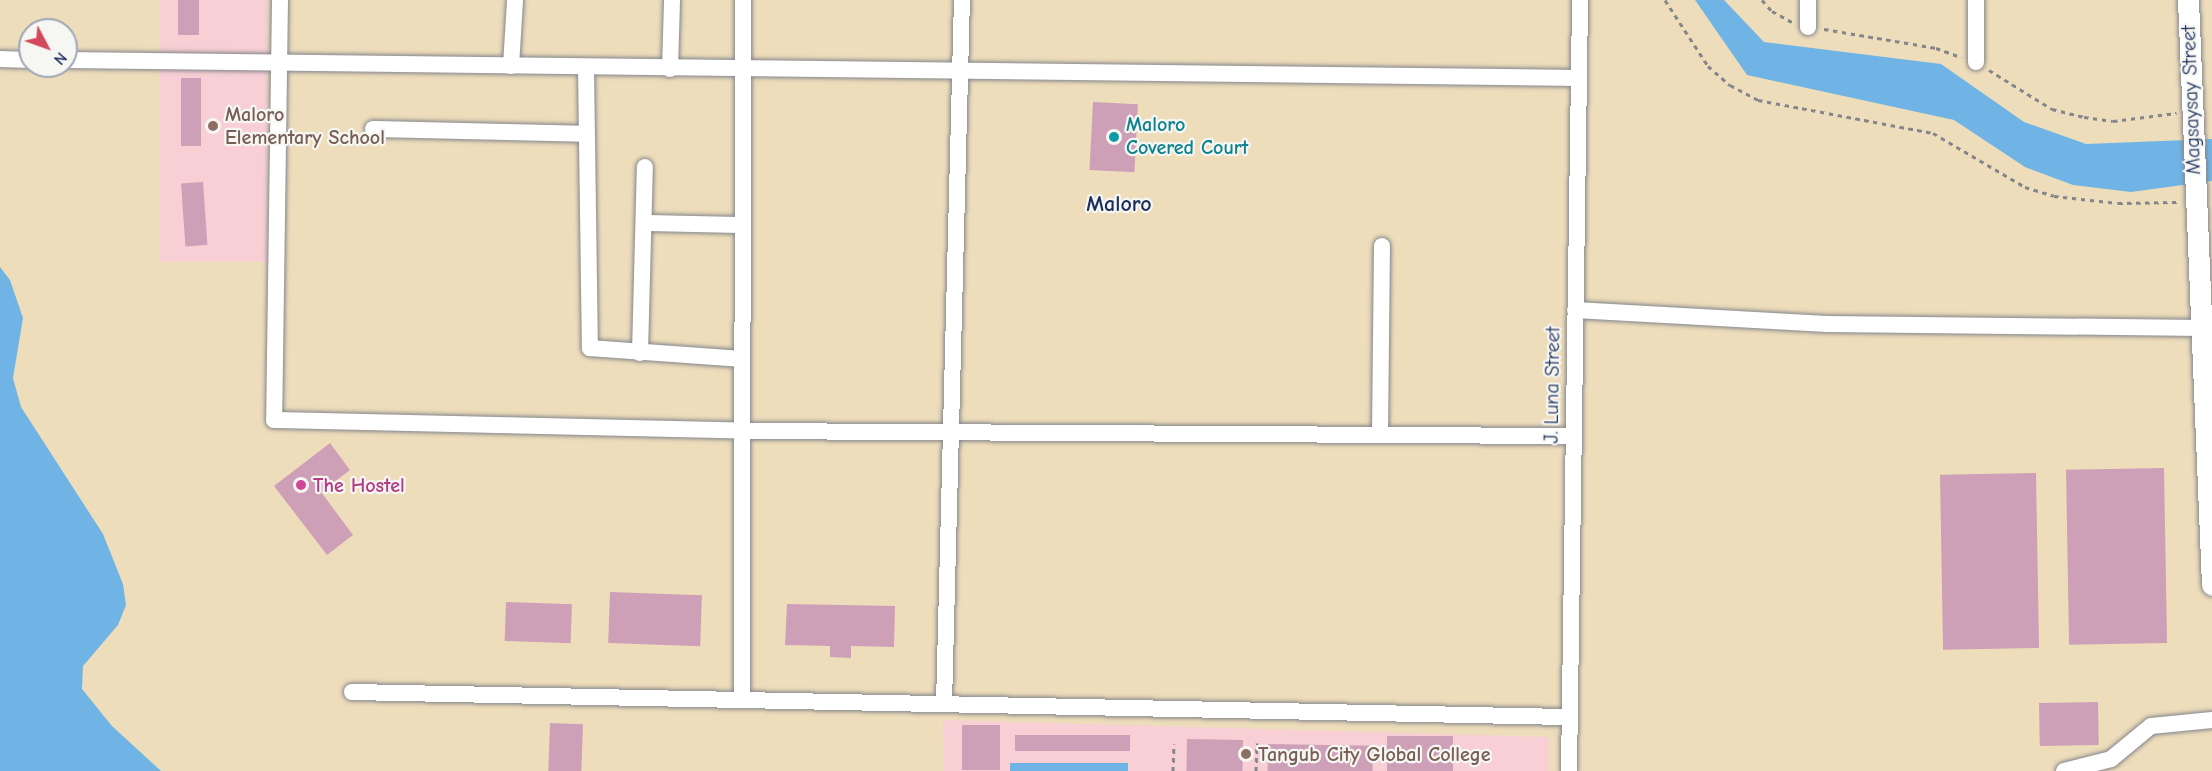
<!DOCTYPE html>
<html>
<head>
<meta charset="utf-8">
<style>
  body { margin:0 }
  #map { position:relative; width:2212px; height:771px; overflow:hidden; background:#edb; font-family:"Comic Neue",sans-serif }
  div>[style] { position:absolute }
  .built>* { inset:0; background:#f7cfd4; transform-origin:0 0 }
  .water>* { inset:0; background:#70b4e5; transform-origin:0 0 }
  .building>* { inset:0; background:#cda0b8; transform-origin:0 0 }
  .path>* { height:3px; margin-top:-1.5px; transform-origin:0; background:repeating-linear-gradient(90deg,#84868c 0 4.5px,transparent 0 9px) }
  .roads { filter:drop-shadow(0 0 2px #84868c) drop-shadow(0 0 2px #84868c) }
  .minor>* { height:16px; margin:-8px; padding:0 8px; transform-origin:8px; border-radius:8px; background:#fff }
  .major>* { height:21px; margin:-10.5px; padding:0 10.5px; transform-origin:10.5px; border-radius:10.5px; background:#fff }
  .dots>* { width:16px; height:16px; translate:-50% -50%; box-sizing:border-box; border:3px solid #f6f6f2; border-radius:50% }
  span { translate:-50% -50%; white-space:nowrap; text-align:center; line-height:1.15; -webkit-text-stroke:4.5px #f6f6f2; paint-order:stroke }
  .street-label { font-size:20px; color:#1b2f5e }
  .education-label { font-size:20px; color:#785e54; font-weight:700 }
  .left { translate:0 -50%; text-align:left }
  .culture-label { font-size:20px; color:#0d838f; font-weight:700 }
  .hotel-label { font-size:20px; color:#b23c85; font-weight:700 }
  .quarter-label { font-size:22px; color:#1b2f5e; font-weight:700 }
  .north { position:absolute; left:18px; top:18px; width:60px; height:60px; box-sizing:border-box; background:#f6f6f2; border:2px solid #9ea6b7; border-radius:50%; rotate:131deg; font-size:16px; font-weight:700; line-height:24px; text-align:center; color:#1b2f5e }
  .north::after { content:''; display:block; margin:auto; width:21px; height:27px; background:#d1495b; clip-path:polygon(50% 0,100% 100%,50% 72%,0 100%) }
</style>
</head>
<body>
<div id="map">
  <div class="built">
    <i style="left:160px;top:0;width:107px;height:262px"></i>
    <i style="clip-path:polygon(943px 720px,1549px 737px,1549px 771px,944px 771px)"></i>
  </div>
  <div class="water">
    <i style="clip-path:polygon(1695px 0,1724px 0,1764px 42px,1941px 64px,2024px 122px,2086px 144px,2212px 139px,2212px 181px,2131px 192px,2073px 185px,2025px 167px,1954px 120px,1747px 75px)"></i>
    <i style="clip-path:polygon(0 267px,10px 280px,23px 318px,13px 378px,21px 407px,103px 534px,123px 584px,126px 605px,118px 625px,83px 666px,82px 689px,112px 726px,161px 771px,0 771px)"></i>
    <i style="left:1010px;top:763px;width:118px;height:8px"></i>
  </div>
  <div class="building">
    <i style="left:178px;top:0;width:21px;height:35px"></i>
    <i style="left:181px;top:78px;width:20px;height:68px"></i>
    <i style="left:1093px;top:102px;width:45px;height:68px;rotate:3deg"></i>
    <i style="left:203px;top:182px;width:63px;height:22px;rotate:86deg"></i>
    <i style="clip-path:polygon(330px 443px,350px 470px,321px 492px,353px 535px,327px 555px,274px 486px)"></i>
    <i style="left:2164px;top:468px;width:175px;height:98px;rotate:89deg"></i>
    <i style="left:2036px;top:473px;width:175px;height:96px;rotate:89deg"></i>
    <i style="left:610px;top:592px;width:92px;height:51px;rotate:2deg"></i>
    <i style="left:506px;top:602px;width:66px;height:39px;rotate:2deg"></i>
    <i style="clip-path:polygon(787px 604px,895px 606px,894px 647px,851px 646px,851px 658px,830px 657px,830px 646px,785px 645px)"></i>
    <i style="left:2098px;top:702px;width:43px;height:59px;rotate:89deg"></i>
    <i style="left:550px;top:723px;width:33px;height:48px;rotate:2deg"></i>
    <i style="left:962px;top:725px;width:38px;height:45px"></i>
    <i style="left:1015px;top:735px;width:115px;height:16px"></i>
    <i style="left:1387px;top:736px;width:66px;height:35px"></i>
    <i style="left:1187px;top:739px;width:56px;height:32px;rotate:1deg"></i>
    <i style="left:1268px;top:744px;width:105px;height:27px;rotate:1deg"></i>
  </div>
  <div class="path">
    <i style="left:1665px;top:0;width:79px;rotate:56.9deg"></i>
    <i style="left:1708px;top:66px;width:29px;rotate:41deg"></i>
    <i style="left:1730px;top:85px;width:32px;rotate:28deg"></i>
    <i style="left:1758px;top:100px;width:178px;rotate:10.7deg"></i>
    <i style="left:1933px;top:133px;width:107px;rotate:30.4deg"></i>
    <i style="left:2025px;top:187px;width:30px;rotate:17deg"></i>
    <i style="left:2054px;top:196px;width:64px;rotate:6.2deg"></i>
    <i style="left:2118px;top:203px;width:60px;rotate:-1deg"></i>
    <i style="left:1762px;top:0;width:15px;rotate:48deg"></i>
    <i style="left:1772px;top:11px;width:23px;rotate:29deg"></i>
    <i style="left:1824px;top:29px;width:114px;rotate:9.6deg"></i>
    <i style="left:1936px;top:48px;width:27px;rotate:20deg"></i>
    <i style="left:1989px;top:70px;width:74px;rotate:31.8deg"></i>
    <i style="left:2052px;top:109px;width:33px;rotate:14deg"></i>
    <i style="left:2084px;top:117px;width:29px;rotate:8deg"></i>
    <i style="left:2113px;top:121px;width:64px;rotate:-7.1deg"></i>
    <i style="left:1173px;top:771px;width:27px;rotate:-88deg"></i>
    <i style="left:1256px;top:771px;width:28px;rotate:-88deg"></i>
  </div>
  <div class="roads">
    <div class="minor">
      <i style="left:280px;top:0;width:420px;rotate:90.8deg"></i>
      <i style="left:274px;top:420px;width:469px;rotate:1.3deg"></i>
      <i style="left:743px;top:431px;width:829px;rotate:0.35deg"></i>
      <i style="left:1808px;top:0;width:27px;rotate:90deg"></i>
      <i style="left:0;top:59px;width:30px;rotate:2deg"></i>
      <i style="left:66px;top:60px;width:1513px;rotate:0.68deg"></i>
      <i style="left:1976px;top:62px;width:62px;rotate:-90deg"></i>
      <i style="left:511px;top:66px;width:66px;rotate:-86.5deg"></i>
      <i style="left:586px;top:68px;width:280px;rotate:89.2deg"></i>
      <i style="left:590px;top:348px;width:152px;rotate:4.1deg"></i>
      <i style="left:670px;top:69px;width:69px;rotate:-88.3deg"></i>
      <i style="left:373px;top:129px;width:213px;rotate:1.3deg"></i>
      <i style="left:644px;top:223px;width:99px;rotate:1.2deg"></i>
      <i style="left:1575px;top:310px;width:252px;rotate:3.2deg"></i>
      <i style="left:1827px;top:324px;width:376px;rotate:0.6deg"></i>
      <i style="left:640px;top:353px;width:186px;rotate:-88.5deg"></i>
      <i style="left:1380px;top:435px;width:189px;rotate:-89.4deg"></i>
      <i style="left:352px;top:692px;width:1217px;rotate:1.18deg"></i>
      <i style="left:742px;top:699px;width:699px;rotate:-89.92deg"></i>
      <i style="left:944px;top:704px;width:704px;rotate:-88.54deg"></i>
      <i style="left:1569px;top:771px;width:771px;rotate:-89.18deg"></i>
      <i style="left:2064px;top:771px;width:49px;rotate:-14.3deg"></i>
      <i style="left:2111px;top:759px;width:52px;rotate:-39.5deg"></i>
      <i style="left:2151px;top:726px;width:61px;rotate:-5.6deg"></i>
    </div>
    <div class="major">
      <i style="left:2188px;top:0;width:585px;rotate:87.65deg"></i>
    </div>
  </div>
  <div class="dots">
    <i style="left:213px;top:126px;background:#8d6e63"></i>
    <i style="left:1114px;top:137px;background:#0f9aa8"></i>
    <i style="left:301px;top:485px;background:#d1479c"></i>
    <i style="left:1246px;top:754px;background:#8d6e63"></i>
  </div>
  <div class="street-label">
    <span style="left:2191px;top:100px;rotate:-92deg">Magsaysay Street</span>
    <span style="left:1552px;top:385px;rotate:-89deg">J. Luna Street</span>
  </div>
  <div class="education-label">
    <span class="left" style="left:225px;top:126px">Maloro<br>Elementary School</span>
    <span class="left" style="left:1258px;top:754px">Tangub City Global College</span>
  </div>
  <div class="culture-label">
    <span class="left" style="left:1126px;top:136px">Maloro<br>Covered Court</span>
  </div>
  <div class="hotel-label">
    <span class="left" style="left:313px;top:485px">The Hostel</span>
  </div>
  <div class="quarter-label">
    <span style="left:1119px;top:205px">Maloro</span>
  </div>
  <div class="north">N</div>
</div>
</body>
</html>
